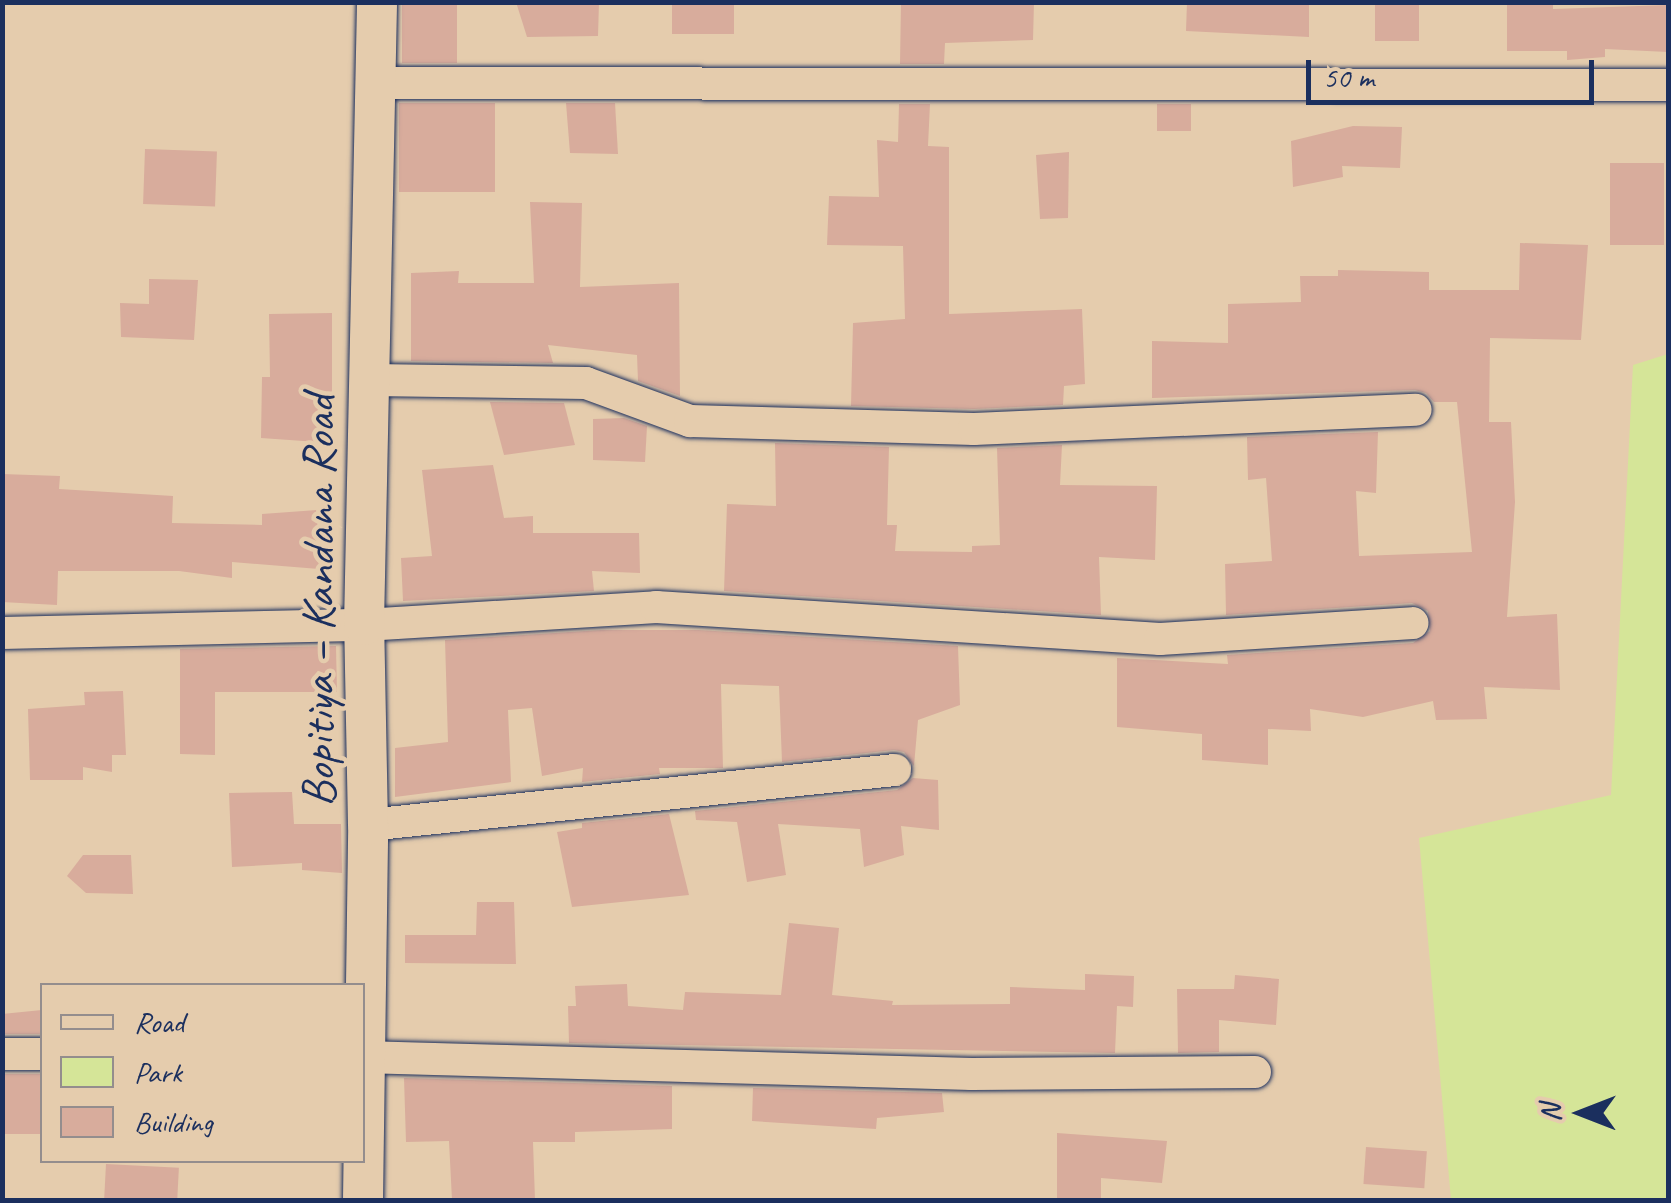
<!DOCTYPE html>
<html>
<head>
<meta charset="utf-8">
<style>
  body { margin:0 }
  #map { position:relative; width:1671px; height:1203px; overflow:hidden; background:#e5ccad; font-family:Caveat,sans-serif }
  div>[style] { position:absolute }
  .green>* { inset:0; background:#d5e598 }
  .building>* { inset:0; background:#d8ac9c; transform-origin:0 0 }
  .roads { filter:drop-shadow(0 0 2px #1b2f5e) drop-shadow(0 0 2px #1b2f5e) }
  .minor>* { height:32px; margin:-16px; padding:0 16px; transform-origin:16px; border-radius:16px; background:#e5ccad }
  .tertiary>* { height:40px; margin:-20px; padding:0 20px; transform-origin:20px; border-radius:20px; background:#e5ccad }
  span { translate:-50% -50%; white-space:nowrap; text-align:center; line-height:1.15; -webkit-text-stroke:9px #e5ccad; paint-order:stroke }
  .street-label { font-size:48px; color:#1b2f5e }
  .frame { position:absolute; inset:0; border:5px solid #1b2f5e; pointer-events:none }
  .legend { position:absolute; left:40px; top:983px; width:325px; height:180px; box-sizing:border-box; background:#e5ccad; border:2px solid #948d8d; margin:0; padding:12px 18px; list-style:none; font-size:30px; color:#1b2f5e }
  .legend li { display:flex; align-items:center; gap:20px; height:50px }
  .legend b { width:50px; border:2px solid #948d8d }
  .north { position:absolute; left:1531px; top:1063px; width:100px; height:100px; -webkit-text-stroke:8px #e5ccad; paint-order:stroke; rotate:270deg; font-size:28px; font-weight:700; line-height:40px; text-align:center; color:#1b2f5e }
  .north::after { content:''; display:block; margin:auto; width:35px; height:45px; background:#1b2f5e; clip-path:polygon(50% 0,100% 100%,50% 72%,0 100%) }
  .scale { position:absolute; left:1306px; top:60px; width:288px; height:45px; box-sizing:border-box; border:5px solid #1b2f5e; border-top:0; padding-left:12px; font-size:30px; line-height:35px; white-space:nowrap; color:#1b2f5e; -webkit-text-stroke:8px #e5ccad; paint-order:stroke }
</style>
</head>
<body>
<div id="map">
  <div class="green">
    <i style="clip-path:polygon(1668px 354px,1668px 1200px,1451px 1200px,1419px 838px,1611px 795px,1633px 365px)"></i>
  </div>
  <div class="building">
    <i style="left:402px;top:2px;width:55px;height:61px"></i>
    <i style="clip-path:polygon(516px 2px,599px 2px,598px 36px,527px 37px)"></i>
    <i style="left:672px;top:2px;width:62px;height:32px"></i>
    <i style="clip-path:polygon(901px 2px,1034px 2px,1033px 40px,945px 43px,944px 64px,900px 64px)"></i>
    <i style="clip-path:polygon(1187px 2px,1309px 2px,1309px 37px,1186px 31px)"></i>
    <i style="left:1375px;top:2px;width:44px;height:39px"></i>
    <i style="clip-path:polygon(1507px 2px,1553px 2px,1553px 9px,1668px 5px,1668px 52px,1605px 49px,1605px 57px,1567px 60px,1567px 51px,1507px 51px)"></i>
    <i style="left:399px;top:103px;width:96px;height:89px"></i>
    <i style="clip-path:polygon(566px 103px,615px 103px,618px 154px,570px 153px)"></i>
    <i style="clip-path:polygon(899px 104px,930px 104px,928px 146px,949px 147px,949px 314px,1082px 309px,1085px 384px,1064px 386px,1063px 405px,974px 409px,851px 406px,853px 323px,905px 319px,903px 246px,827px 245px,829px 196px,879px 197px,877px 140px,898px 142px)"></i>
    <i style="left:1157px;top:104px;width:34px;height:27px"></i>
    <i style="clip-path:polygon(1353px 126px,1402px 127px,1400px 168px,1342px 166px,1343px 177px,1293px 187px,1291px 141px)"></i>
    <i style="left:145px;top:149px;width:72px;height:55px;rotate:2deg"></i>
    <i style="clip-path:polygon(1069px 152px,1068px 218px,1040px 219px,1036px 155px)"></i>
    <i style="left:1610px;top:163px;width:54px;height:82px"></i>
    <i style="clip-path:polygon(530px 202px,582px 203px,580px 287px,679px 283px,680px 396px,638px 381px,637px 355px,548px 345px,553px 363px,411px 361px,411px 273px,459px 271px,458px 283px,534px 283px)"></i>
    <i style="clip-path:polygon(1520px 243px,1588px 245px,1581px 340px,1490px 338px,1489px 422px,1511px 422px,1515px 502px,1507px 617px,1557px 614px,1560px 690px,1484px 687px,1487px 719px,1436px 720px,1433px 701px,1363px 717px,1310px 709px,1311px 731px,1268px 729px,1268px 765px,1202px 760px,1202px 734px,1117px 727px,1117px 658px,1228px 664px,1227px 655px,1413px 643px,1430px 631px,1428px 611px,1412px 603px,1226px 615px,1225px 564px,1272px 561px,1266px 478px,1248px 480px,1247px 437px,1378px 432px,1376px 493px,1356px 491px,1359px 556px,1472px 552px,1457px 402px,1434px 402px,1426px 393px,1415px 390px,1152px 398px,1152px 341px,1228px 343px,1228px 304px,1301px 302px,1300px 276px,1338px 276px,1338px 270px,1429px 272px,1429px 290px,1519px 290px)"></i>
    <i style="clip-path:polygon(149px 279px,198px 280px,194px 340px,121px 337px,120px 303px,149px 304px)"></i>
    <i style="clip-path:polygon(332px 313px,332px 443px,261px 438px,262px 377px,270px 377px,269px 314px)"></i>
    <i style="clip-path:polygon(490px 402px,564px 403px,575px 445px,504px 455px)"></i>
    <i style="clip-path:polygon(624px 418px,647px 426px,645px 462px,593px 460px,593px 419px)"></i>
    <i style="clip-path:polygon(775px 443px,889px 447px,887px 525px,897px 525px,895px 551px,972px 552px,972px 546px,1000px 545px,997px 448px,1062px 445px,1060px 485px,1157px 486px,1155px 560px,1099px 557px,1101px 615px,724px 591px,727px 504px,776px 506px)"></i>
    <i style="clip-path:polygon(493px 465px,504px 518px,533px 516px,533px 533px,639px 533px,640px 573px,592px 571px,594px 591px,403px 601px,401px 558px,432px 556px,422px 470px)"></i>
    <i style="clip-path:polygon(2px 474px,60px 476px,59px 489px,173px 496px,172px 523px,262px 525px,262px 514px,317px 510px,319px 569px,232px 562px,232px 578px,179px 571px,58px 571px,57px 605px,2px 602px)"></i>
    <i style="clip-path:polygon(602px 630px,698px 630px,958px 646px,960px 705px,918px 720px,914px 766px,904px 752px,894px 750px,782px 762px,779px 686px,721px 684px,723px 768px,659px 768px,660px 774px,582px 782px,583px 768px,542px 776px,532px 708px,508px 710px,511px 782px,395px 797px,395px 748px,448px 742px,445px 640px)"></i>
    <i style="clip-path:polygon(336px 646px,337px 692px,215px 692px,215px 755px,180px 754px,180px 649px)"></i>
    <i style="clip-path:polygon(123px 691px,126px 755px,112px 755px,112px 772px,83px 767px,83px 780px,30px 780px,28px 709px,85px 705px,84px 692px)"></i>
    <i style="clip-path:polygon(913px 778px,938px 780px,939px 830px,901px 826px,904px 855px,864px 867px,860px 829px,778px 824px,786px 875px,747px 882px,737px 822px,696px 820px,695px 811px,897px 790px)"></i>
    <i style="clip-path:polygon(292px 792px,294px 824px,341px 824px,342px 873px,302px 870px,302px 863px,232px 867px,229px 793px)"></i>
    <i style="clip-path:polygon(669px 814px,689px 895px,572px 907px,557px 832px,582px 828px,582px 823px)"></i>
    <i style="clip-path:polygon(83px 855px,131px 855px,133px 894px,86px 893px,67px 876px)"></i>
    <i style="clip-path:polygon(477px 902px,514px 902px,516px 964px,405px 963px,405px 935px,476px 935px)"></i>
    <i style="clip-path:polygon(789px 923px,839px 928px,832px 995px,893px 1001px,892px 1005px,1010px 1004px,1010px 987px,1085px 990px,1085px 974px,1134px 976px,1133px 1007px,1117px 1006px,1115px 1053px,569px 1043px,568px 1006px,576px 1006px,575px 986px,627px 984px,628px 1006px,683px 1010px,685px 992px,781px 995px)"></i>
    <i style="clip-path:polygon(1235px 975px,1279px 979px,1276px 1025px,1219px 1020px,1219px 1052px,1178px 1053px,1177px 989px,1234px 989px)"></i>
    <i style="clip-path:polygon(42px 1010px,42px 1034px,2px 1034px,2px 1014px)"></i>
    <i style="left:3px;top:1074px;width:39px;height:60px"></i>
    <i style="clip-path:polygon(404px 1078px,672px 1086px,672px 1129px,575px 1132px,575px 1142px,533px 1142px,535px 1200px,452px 1200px,449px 1141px,406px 1142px)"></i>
    <i style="clip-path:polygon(753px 1088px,942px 1093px,944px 1112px,877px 1118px,876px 1129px,752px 1121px)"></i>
    <i style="clip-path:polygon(1057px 1133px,1167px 1141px,1162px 1183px,1101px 1178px,1101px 1200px,1057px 1200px)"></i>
    <i style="left:1366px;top:1147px;width:61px;height:37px;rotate:4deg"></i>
    <i style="left:106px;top:1164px;width:73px;height:36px;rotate:3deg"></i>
  </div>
  <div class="roads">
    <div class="minor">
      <i style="left:377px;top:83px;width:1291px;rotate:0.09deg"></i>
      <i style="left:371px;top:380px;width:215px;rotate:0.8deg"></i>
      <i style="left:586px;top:383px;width:111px;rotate:20.1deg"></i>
      <i style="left:690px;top:421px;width:284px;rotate:1.6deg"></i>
      <i style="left:974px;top:429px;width:442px;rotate:-2.5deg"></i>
      <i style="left:2px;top:633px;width:362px;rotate:-1.3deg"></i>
      <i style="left:364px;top:625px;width:293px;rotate:-3.5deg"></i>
      <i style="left:656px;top:607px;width:505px;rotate:3.63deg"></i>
      <i style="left:1160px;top:639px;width:253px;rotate:-3.6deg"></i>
      <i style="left:368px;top:825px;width:530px;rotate:-5.96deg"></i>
      <i style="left:2px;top:1054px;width:40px"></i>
      <i style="left:362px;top:1057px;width:610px;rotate:1.6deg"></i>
      <i style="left:972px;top:1074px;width:283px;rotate:-0.4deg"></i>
    </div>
    <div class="tertiary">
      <i style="left:363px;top:1200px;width:375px;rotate:-89.2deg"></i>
      <i style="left:368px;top:825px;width:200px;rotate:-91.1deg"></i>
      <i style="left:364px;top:625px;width:623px;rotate:-88.8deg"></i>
    </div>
  </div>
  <div class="street-label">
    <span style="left:319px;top:601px;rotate:-90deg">Bopitiya – Kandana Road</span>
  </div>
  <div class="frame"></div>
  <ul class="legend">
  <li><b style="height:12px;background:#e5ccad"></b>Road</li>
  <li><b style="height:28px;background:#d5e598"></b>Park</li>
  <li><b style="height:28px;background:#d8ac9c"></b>Building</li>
  </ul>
  <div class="north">N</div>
  <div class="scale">50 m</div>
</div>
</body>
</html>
